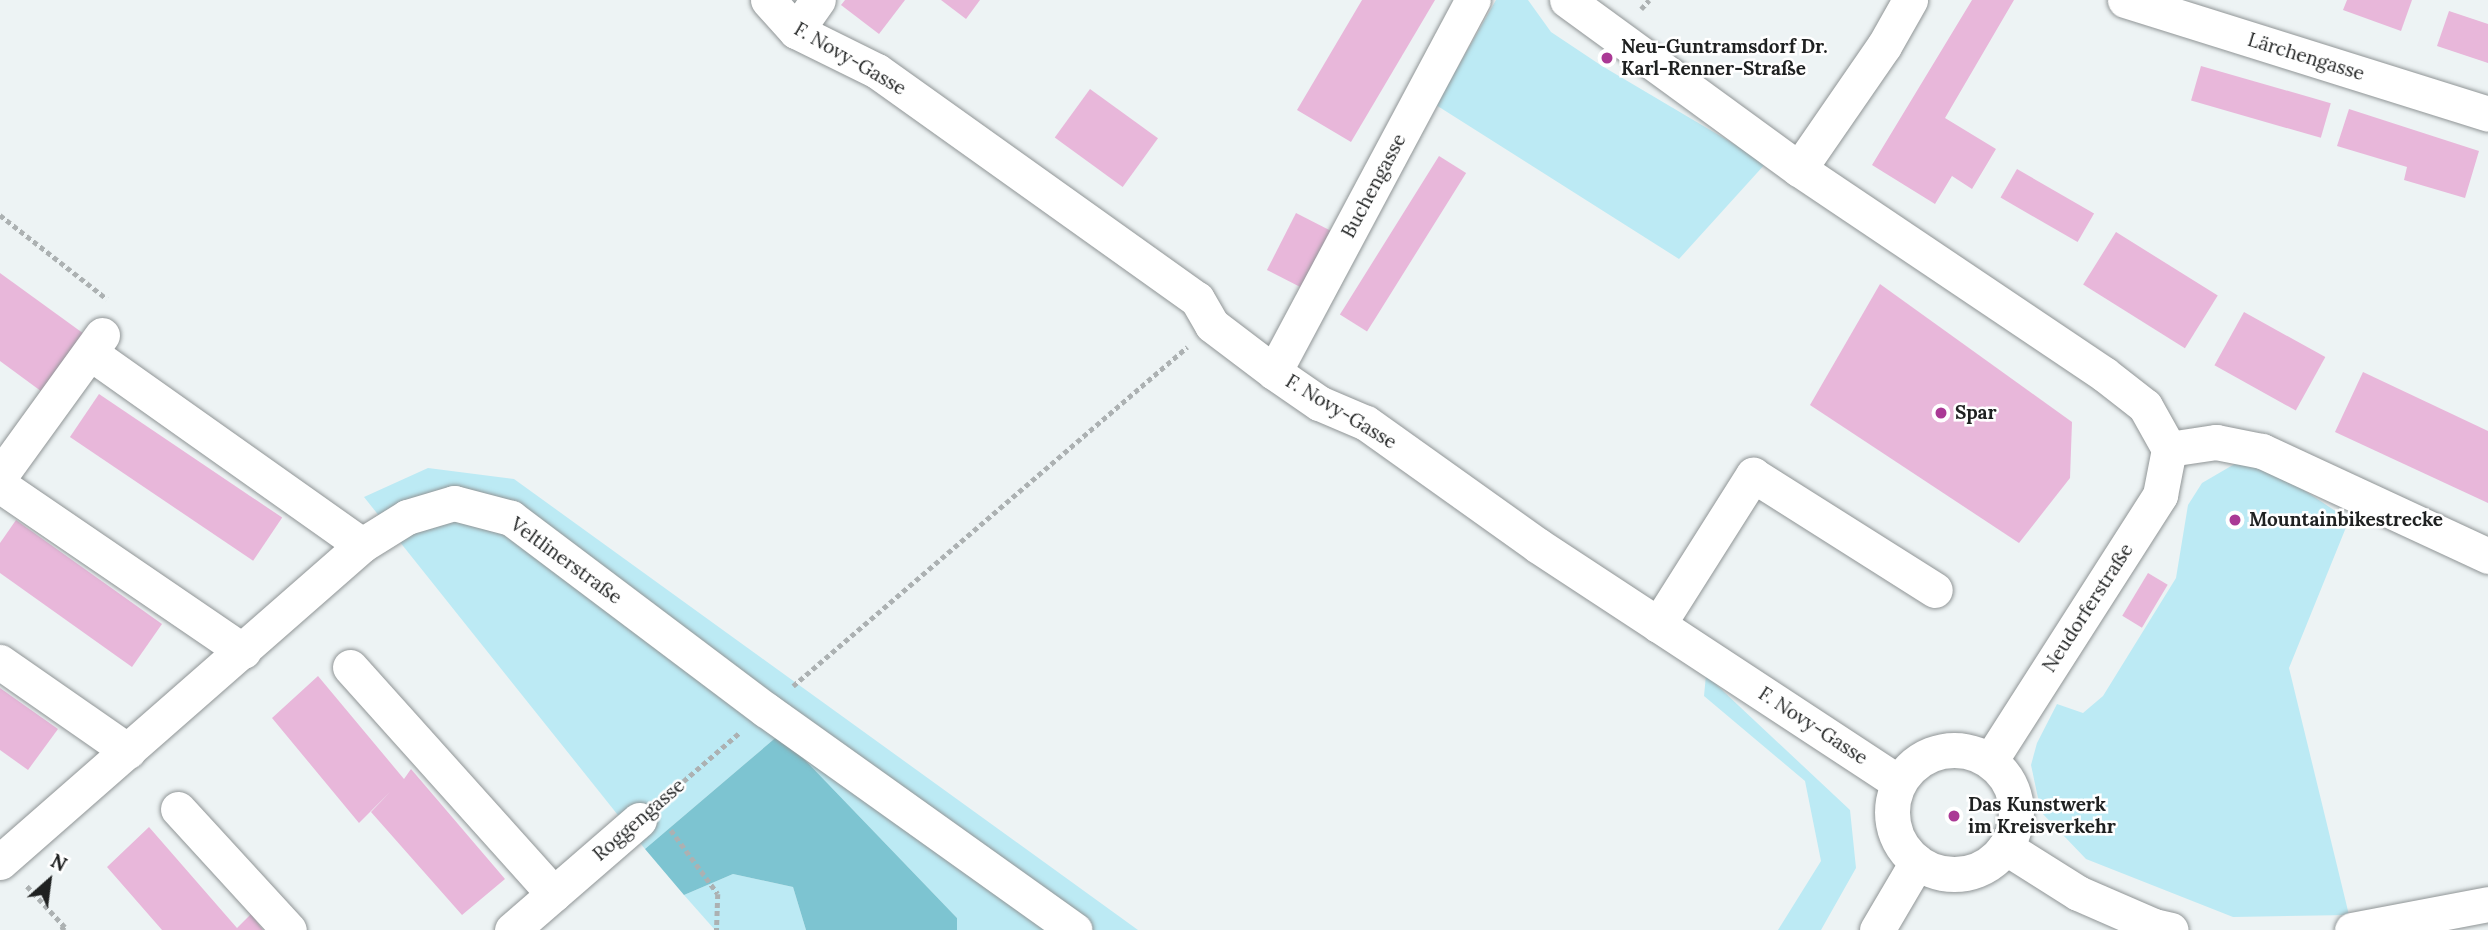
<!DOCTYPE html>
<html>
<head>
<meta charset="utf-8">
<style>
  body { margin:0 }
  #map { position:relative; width:2488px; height:930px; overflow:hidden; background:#edf3f4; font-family:Lora,serif }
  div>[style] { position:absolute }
  .green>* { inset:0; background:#bceaf4 }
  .forest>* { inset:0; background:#7dc4d1 }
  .building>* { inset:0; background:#e8b7da; transform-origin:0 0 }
  .path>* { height:4.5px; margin-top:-2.25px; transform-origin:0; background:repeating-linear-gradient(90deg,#acb1b2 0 5px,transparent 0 8.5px) }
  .roads { filter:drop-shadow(0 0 2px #909596) drop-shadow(0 0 2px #909596) }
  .minor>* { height:35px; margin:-17.5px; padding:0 17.5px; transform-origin:17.5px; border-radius:17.5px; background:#fff }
  .minor>.ring { margin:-17.5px; padding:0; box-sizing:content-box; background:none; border:35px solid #fff; border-radius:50% }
  .dots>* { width:19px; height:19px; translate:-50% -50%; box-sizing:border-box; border:4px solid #fff; border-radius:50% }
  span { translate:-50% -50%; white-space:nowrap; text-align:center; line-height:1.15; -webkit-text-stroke:5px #fff; paint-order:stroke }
  .poi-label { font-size:19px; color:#1f2121; font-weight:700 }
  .left { translate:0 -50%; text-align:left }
  .street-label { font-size:19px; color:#1f2121 }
  .north { position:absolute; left:14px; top:846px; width:70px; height:70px; -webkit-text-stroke:5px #fff; paint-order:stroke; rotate:28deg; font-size:19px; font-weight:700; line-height:28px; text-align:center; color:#1f2121 }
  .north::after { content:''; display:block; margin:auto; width:24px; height:32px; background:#1f2121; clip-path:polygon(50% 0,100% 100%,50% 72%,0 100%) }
</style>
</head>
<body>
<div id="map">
  <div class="green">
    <i style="clip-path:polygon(1496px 0,1528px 0,1551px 32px,1602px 66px,1766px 163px,1679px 259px,1436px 105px)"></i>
    <i style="clip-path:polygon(2260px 461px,2349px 520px,2289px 668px,2349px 915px,2233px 917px,2086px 859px,2041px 812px,2031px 765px,2037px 743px,2057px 704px,2083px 713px,2103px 696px,2176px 578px,2188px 505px,2202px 483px,2238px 462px)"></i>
    <i style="clip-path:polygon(428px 468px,514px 479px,1138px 930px,957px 930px,957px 918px,780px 734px,645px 849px,364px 497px)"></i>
    <i style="clip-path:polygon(1706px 675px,1850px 810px,1856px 868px,1821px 930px,1778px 930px,1821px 861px,1805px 781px,1704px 696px)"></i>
    <i style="clip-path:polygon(733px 874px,793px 887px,806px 930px,715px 930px,684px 895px)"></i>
  </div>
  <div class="forest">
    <i style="clip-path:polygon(780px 734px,957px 918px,957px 930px,806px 930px,793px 887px,733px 874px,684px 895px,645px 849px)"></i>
  </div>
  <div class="building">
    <i style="clip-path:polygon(845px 0,905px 0,879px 34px,841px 5px)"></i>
    <i style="clip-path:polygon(941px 0,980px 0,966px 19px)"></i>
    <i style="clip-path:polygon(1362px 0,1435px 0,1351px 142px,1297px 110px)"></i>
    <i style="clip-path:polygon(1972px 0,2014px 0,1945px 118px,1996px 149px,1972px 189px,1952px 176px,1935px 204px,1872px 165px)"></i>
    <i style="clip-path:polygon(2347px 0,2412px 0,2401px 31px,2343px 10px)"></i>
    <i style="clip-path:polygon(2449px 11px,2488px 24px,2488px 63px,2437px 46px)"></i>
    <i style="left:2201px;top:66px;width:135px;height:36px;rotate:16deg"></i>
    <i style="left:1090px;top:89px;width:84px;height:60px;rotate:36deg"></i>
    <i style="clip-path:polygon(2349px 109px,2479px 151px,2465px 198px,2404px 180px,2407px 167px,2337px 146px)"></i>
    <i style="left:1439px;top:156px;width:32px;height:187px;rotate:32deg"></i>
    <i style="left:2017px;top:169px;width:89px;height:33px;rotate:30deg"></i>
    <i style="left:1296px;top:213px;width:39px;height:64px;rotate:27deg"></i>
    <i style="left:2116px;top:232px;width:120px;height:62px;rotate:32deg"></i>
    <i style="clip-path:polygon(0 273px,91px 339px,49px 397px,0 361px)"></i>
    <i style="clip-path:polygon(1880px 284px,2072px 422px,2070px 478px,2019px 543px,1810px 405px)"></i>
    <i style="left:2244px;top:312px;width:93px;height:61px;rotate:29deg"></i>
    <i style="clip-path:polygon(2363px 372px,2488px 431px,2488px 503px,2335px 432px)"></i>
    <i style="left:99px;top:394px;width:221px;height:52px;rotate:34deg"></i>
    <i style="clip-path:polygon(16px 520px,162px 624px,132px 667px,0 573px,0 543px)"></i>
    <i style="left:2148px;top:573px;width:23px;height:50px;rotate:31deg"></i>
    <i style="clip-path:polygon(318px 676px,404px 779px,411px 769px,505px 879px,462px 915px,371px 812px,390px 792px,359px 823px,272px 718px)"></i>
    <i style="clip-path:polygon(0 688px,58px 729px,28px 770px,0 750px)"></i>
    <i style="clip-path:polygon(149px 827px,237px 928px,251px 914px,263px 930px,162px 930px,107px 867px)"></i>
  </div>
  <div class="path">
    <i style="left:1641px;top:9px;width:12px;rotate:-48deg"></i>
    <i style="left:0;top:215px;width:136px;rotate:38.1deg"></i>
    <i style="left:793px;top:686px;width:520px;rotate:-40.71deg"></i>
    <i style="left:664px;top:798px;width:99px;rotate:-40.9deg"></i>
    <i style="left:671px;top:830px;width:79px;rotate:53.7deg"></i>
    <i style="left:718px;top:894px;width:36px;rotate:92deg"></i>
    <i style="left:27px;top:886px;width:56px;rotate:47.2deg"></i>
    <i style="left:65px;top:927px;width:5px;rotate:143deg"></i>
  </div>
  <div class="roads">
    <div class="minor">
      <i style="left:768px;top:0;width:42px;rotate:47.9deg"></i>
      <i style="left:796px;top:31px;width:90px;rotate:26.3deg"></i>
      <i style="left:877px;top:71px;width:393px;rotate:35.5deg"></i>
      <i style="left:1197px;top:299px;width:30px;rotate:60deg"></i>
      <i style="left:1212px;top:325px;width:78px;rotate:37.2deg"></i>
      <i style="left:1274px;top:372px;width:55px;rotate:34.6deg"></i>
      <i style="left:1319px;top:403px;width:51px;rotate:23.1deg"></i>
      <i style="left:1366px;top:423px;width:210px;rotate:35.5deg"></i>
      <i style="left:1537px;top:545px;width:432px;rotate:33.3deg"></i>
      <i style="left:1567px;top:0;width:287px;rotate:36.1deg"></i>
      <i style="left:1799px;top:169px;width:367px;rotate:33.9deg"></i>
      <i style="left:2104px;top:374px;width:52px;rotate:38deg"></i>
      <i style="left:2145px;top:406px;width:49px;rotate:60.8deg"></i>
      <i style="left:2125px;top:0;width:380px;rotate:17.4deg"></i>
      <i style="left:796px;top:31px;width:38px;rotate:-55deg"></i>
      <i style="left:1799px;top:169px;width:150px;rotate:-55.4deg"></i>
      <i style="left:1884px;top:46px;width:53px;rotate:-60.5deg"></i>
      <i style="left:99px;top:359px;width:322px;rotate:35.3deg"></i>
      <i style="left:1274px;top:372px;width:422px;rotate:-61.9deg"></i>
      <i style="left:2169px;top:449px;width:48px;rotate:-8.5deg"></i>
      <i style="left:2216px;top:442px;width:47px;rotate:11.1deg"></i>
      <i style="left:2262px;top:451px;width:249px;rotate:24.9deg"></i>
      <i style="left:0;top:476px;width:174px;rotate:-54.1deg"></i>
      <i style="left:7px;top:490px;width:286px;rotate:34.3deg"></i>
      <i style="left:1658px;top:625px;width:178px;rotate:-57.7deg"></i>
      <i style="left:1753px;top:475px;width:215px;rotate:32.3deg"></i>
      <i style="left:0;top:662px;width:156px;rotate:34.8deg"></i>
      <i style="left:350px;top:667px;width:305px;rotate:48.1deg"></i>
      <i class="ring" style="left:1892px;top:750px;width:89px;height:89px"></i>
      <i style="left:1990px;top:761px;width:316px;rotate:-57.4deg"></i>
      <i style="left:2160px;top:495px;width:47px;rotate:-78.9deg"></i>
      <i style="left:178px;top:809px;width:164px;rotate:47.5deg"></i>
      <i style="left:2005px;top:847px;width:86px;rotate:32.2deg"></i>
      <i style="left:2078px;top:893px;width:83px;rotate:23.5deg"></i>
      <i style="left:2154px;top:926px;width:17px;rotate:13deg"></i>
      <i style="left:0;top:862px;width:481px;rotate:-41.2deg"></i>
      <i style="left:362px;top:545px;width:53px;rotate:-31.9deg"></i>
      <i style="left:407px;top:517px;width:49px;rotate:-16.6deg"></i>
      <i style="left:454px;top:503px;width:59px;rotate:14.7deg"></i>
      <i style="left:511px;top:518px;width:319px;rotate:37deg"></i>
      <i style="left:766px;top:710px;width:379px;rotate:35.5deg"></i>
      <i style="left:512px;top:930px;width:168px;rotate:-40.9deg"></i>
      <i style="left:1877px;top:930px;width:79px;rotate:-59.5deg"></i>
      <i style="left:2352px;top:930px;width:138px;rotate:-10.8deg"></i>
    </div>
  </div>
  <div class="dots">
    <i style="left:1607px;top:58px;background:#aa3995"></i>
    <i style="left:1941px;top:413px;background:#aa3995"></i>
    <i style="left:2235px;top:520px;background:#aa3995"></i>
    <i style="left:1954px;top:816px;background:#aa3995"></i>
  </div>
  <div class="poi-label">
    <span class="left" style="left:1621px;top:58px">Neu-Guntramsdorf Dr.<br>Karl-Renner-Straße</span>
    <span class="left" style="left:1955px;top:413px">Spar</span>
    <span class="left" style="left:2249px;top:520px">Mountainbikestrecke</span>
    <span class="left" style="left:1968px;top:816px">Das Kunstwerk<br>im Kreisverkehr</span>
  </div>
  <div class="street-label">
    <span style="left:2306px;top:57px;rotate:17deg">Lärchengasse</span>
    <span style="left:850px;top:59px;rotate:30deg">F. Novy-Gasse</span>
    <span style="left:1374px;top:186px;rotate:-62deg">Buchengasse</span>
    <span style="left:1341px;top:412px;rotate:31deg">F. Novy-Gasse</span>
    <span style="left:566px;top:561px;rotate:36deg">Veltlinerstraße</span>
    <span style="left:2088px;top:608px;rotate:-57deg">Neudorferstraße</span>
    <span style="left:1813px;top:726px;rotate:33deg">F. Novy-Gasse</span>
    <span style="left:639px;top:820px;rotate:-41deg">Roggengasse</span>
  </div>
  <div class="north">N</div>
</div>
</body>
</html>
